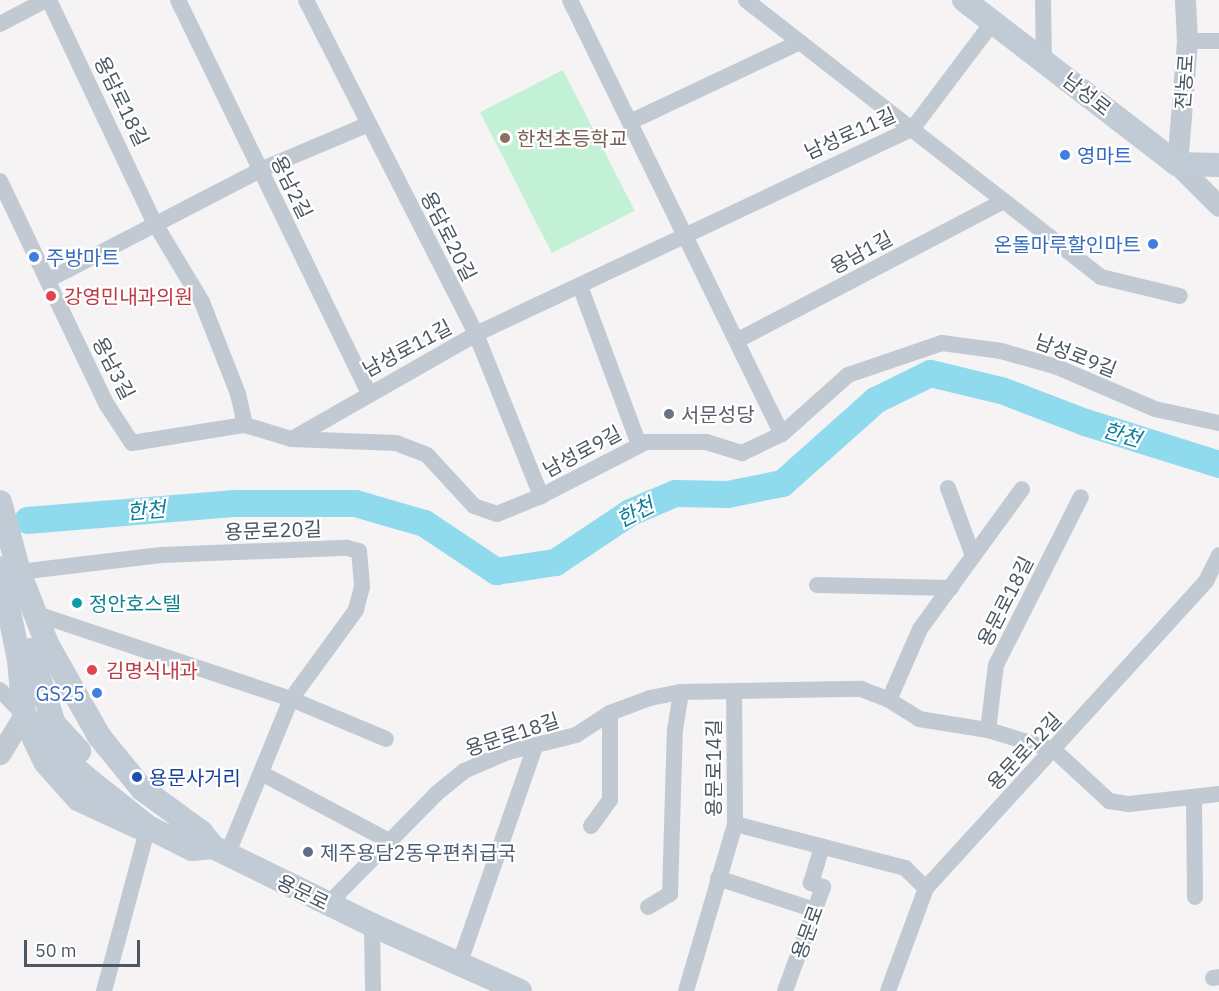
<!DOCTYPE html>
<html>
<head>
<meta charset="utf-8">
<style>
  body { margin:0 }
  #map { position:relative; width:1219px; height:991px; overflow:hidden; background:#f5f3f3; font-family:"IBM Plex Sans","Noto Sans KR",sans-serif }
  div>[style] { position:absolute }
  .green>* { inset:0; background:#c3f1d5; transform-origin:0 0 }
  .river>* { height:27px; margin:-13.5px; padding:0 13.5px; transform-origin:13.5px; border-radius:13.5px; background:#90daee }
  .minor>* { height:16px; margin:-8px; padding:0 8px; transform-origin:8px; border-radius:8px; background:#c1cad2 }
  .tertiary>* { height:21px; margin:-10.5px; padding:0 10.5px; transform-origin:10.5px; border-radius:10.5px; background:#c1cad2 }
  .secondary>* { height:24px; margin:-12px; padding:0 12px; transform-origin:12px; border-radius:12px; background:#c1cbd6 }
  .dots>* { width:16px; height:16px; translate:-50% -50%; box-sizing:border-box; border:3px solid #fff; border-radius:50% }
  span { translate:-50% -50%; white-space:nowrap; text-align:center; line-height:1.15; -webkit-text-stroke:4.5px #fff; paint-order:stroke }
  .street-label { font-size:20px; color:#4a5661 }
  .education-label { font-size:20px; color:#785e54 }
  .left { translate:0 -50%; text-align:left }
  .shop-label { font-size:20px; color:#366cbe }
  .right { translate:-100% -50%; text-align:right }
  .health-label { font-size:20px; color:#be3a42 }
  .worship-label { font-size:20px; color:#5b616d }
  .culture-label { font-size:20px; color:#0d838f }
  .transit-label { font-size:20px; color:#164399 }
  .service-label { font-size:20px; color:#4e5e75 }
  .water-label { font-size:21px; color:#0c7c9b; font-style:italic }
  .scale { position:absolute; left:24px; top:940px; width:116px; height:27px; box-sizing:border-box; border:3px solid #4a5661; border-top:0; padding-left:8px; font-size:18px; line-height:21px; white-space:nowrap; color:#4a5661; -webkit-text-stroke:4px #fff; paint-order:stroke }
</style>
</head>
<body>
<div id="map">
  <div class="green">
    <i style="left:563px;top:70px;width:158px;height:93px;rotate:63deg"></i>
  </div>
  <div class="river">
    <i style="left:27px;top:520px;width:209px;rotate:-4.7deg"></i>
    <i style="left:235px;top:503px;width:120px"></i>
    <i style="left:355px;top:503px;width:72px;rotate:16.2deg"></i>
    <i style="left:424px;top:523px;width:87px;rotate:33.7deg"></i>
    <i style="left:496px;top:571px;width:60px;rotate:-8.7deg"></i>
    <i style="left:555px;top:562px;width:90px;rotate:-33.7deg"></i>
    <i style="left:630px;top:512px;width:49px;rotate:-22.9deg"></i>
    <i style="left:675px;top:493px;width:52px;rotate:1.1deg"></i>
    <i style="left:727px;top:494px;width:56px;rotate:-11.3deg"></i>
    <i style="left:782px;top:483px;width:125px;rotate:-41.7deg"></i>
    <i style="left:875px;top:400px;width:61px;rotate:-26.1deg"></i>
    <i style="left:930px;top:373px;width:73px;rotate:13.5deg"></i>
    <i style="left:1001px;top:390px;width:90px;rotate:20.9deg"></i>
    <i style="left:1085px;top:422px;width:140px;rotate:17.4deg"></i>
  </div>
  <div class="minor">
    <i style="left:49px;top:0;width:246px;rotate:64.7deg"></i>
    <i style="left:154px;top:222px;width:93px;rotate:59deg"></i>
    <i style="left:202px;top:302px;width:99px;rotate:68.6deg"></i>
    <i style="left:238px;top:394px;width:32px;rotate:77deg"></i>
    <i style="left:178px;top:0;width:436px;rotate:64.1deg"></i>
    <i style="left:306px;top:0;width:375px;rotate:63deg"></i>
    <i style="left:476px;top:334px;width:175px;rotate:68.1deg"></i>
    <i style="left:570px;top:0;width:483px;rotate:64deg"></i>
    <i style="left:1043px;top:0;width:61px;rotate:89.1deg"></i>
    <i style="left:0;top:24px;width:52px;rotate:-27.6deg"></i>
    <i style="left:1187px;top:41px;width:32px"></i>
    <i style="left:630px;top:122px;width:188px;rotate:-25.2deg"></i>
    <i style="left:0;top:181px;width:248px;rotate:64.5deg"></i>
    <i style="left:107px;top:405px;width:45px;rotate:56.7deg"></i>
    <i style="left:132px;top:443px;width:114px;rotate:-9.1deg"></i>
    <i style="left:245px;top:425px;width:48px;rotate:16.9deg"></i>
    <i style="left:291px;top:439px;width:105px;rotate:2.2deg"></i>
    <i style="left:396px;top:443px;width:33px;rotate:21deg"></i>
    <i style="left:427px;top:455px;width:69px;rotate:47.3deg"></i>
    <i style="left:474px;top:506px;width:24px;rotate:19deg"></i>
    <i style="left:497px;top:514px;width:48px;rotate:-22.2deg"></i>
    <i style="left:541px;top:496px;width:118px;rotate:-27.2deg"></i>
    <i style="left:646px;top:442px;width:60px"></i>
    <i style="left:706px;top:442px;width:38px;rotate:17deg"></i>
    <i style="left:742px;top:453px;width:44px;rotate:-25.4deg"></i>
    <i style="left:782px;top:434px;width:89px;rotate:-41.8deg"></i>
    <i style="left:848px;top:375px;width:99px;rotate:-18.8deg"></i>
    <i style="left:942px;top:343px;width:60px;rotate:7.7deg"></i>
    <i style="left:1001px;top:351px;width:58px;rotate:15.9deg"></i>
    <i style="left:1057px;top:367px;width:107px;rotate:23.2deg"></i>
    <i style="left:1155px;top:409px;width:66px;rotate:12.3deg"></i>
    <i style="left:1004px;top:201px;width:123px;rotate:38.1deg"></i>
    <i style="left:1101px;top:277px;width:81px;rotate:13.5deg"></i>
    <i style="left:48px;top:280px;width:239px;rotate:-27.4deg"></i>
    <i style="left:260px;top:170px;width:118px;rotate:-22.9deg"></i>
    <i style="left:580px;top:286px;width:170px;rotate:69.6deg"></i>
    <i style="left:738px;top:340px;width:300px;rotate:-27.6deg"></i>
    <i style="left:1004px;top:201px;width:327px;rotate:-142.1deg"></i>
    <i style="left:292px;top:439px;width:212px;rotate:-29.7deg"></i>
    <i style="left:476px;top:334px;width:483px;rotate:-25.2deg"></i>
    <i style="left:913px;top:128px;width:131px;rotate:-53deg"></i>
    <i style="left:948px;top:488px;width:72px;rotate:69.8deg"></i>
    <i style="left:19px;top:572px;width:143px;rotate:-6.8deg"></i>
    <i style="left:161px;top:555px;width:186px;rotate:-2.2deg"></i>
    <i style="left:347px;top:548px;width:12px;rotate:14deg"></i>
    <i style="left:359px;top:551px;width:36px;rotate:85deg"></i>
    <i style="left:362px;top:587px;width:24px;rotate:105deg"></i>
    <i style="left:356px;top:610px;width:110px;rotate:126.1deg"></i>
    <i style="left:291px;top:699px;width:169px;rotate:112.3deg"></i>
    <i style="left:817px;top:585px;width:134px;rotate:1.3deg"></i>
    <i style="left:34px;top:613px;width:271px;rotate:18.5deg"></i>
    <i style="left:291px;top:699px;width:103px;rotate:22.8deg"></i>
    <i style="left:0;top:690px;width:35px;rotate:46deg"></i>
    <i style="left:889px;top:700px;width:77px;rotate:-66.4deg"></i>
    <i style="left:920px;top:629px;width:173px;rotate:-53.9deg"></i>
    <i style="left:988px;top:730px;width:65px;rotate:-83deg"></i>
    <i style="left:996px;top:665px;width:188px;rotate:-63.2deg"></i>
    <i style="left:263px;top:774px;width:143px;rotate:28deg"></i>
    <i style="left:1194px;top:798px;width:99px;rotate:89.4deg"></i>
    <i style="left:735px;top:824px;width:176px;rotate:14.5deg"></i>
    <i style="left:905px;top:868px;width:29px;rotate:44deg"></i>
    <i style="left:591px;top:826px;width:32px;rotate:-54deg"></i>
    <i style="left:610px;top:800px;width:87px;rotate:-90deg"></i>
    <i style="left:718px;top:878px;width:102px;rotate:18.3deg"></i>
    <i style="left:328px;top:904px;width:156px;rotate:-45.5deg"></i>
    <i style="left:437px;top:793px;width:35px;rotate:-39deg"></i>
    <i style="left:464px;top:771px;width:48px;rotate:-23.4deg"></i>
    <i style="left:508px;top:752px;width:70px;rotate:-14deg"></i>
    <i style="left:576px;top:735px;width:40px;rotate:-32.9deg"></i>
    <i style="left:610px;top:713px;width:43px;rotate:-20.6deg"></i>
    <i style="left:650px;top:698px;width:32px;rotate:-11deg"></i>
    <i style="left:681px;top:692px;width:180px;rotate:-1deg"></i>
    <i style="left:861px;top:689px;width:30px;rotate:21deg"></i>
    <i style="left:889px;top:700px;width:36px;rotate:32deg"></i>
    <i style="left:919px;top:719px;width:70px;rotate:9.1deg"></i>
    <i style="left:988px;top:730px;width:69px;rotate:16.9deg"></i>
    <i style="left:1054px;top:750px;width:75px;rotate:42.8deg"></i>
    <i style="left:1109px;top:801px;width:20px;rotate:9deg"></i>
    <i style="left:1129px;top:804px;width:91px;rotate:-6.3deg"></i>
    <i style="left:648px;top:907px;width:26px;rotate:-31deg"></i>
    <i style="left:670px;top:894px;width:164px;rotate:-88.3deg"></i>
    <i style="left:675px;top:730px;width:38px;rotate:-81deg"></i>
    <i style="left:372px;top:925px;width:66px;rotate:89.1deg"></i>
    <i style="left:460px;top:962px;width:225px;rotate:-70.8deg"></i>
    <i style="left:1213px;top:978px;width:6px;rotate:-9deg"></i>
    <i style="left:104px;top:991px;width:170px;rotate:-75deg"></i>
    <i style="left:686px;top:991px;width:174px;rotate:-73.6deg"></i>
    <i style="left:735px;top:824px;width:132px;rotate:-90.4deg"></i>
    <i style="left:785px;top:991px;width:111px;rotate:-69.9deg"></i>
    <i style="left:823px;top:887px;width:13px;rotate:-162deg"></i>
    <i style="left:811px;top:883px;width:38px;rotate:-73deg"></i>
    <i style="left:888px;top:991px;width:110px;rotate:-69.7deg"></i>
    <i style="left:926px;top:888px;width:416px;rotate:-47.6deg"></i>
    <i style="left:1206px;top:581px;width:29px;rotate:-63deg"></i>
  </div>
  <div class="tertiary">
    <i style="left:1185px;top:0;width:41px;rotate:87.2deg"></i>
    <i style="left:1187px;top:41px;width:123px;rotate:94.6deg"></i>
    <i style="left:1177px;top:164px;width:59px;rotate:45deg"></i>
    <i style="left:0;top:754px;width:46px;rotate:-58.4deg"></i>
  </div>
  <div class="secondary">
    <i style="left:964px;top:0;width:269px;rotate:37.6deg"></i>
    <i style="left:1177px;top:164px;width:42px;rotate:1.4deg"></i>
    <i style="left:0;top:502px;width:73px;rotate:74.8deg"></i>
    <i style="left:19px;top:572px;width:77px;rotate:68.7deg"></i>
    <i style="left:47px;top:644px;width:106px;rotate:60.5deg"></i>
    <i style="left:99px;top:736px;width:68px;rotate:50.9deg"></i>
    <i style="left:142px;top:789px;width:73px;rotate:36.1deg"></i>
    <i style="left:201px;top:832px;width:19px;rotate:51deg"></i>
    <i style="left:0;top:568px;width:94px;rotate:78.3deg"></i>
    <i style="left:19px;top:660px;width:55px;rotate:84.8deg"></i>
    <i style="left:24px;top:715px;width:45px;rotate:49.5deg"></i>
    <i style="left:53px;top:749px;width:49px;rotate:40.9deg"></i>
    <i style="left:90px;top:781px;width:74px;rotate:38.4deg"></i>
    <i style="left:148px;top:827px;width:49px;rotate:26.6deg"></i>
    <i style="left:192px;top:849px;width:21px;rotate:-5deg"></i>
    <i style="left:213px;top:847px;width:177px;rotate:26.1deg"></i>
    <i style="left:372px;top:925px;width:162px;rotate:24deg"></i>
    <i style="left:30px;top:650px;width:78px;rotate:72deg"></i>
    <i style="left:54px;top:724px;width:37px;rotate:47deg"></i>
    <i style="left:34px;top:739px;width:25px;rotate:64deg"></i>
    <i style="left:45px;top:762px;width:50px;rotate:48.3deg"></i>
    <i style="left:78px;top:799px;width:66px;rotate:25deg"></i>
  </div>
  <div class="dots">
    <i style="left:505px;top:138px;background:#8d6e63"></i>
    <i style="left:1065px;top:155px;background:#3f7fe0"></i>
    <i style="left:1153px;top:244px;background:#3f7fe0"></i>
    <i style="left:34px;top:257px;background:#3f7fe0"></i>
    <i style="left:51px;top:296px;background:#e0444e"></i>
    <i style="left:669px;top:414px;background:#6b7280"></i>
    <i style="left:77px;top:603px;background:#0f9aa8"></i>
    <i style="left:92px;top:670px;background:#e0444e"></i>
    <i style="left:97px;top:693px;background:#3f7fe0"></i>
    <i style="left:137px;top:777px;background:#1a4fb4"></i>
    <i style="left:308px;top:852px;background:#5c6f8a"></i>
  </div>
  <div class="street-label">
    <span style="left:1184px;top:82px;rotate:-86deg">전농로</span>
    <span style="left:1087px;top:94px;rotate:38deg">남성로</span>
    <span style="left:122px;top:101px;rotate:64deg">용담로18길</span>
    <span style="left:850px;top:133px;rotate:-24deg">남성로11길</span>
    <span style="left:292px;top:187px;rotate:64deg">용남2길</span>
    <span style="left:449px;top:236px;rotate:63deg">용담로20길</span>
    <span style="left:861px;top:252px;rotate:-28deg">용남1길</span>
    <span style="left:407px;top:348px;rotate:-28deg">남성로11길</span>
    <span style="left:1076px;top:355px;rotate:21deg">남성로9길</span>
    <span style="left:114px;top:368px;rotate:63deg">용남3길</span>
    <span style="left:582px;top:451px;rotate:-28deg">남성로9길</span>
    <span style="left:273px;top:530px;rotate:-2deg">용문로20길</span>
    <span style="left:1005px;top:601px;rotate:-63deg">용문로18길</span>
    <span style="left:512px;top:734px;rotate:-18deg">용문로18길</span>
    <span style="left:1024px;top:751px;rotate:-47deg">용문로12길</span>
    <span style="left:713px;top:768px;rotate:-90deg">용문로14길</span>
    <span style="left:303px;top:892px;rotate:26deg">용문로</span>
    <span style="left:807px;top:932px;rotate:-70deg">용문로</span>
  </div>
  <div class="education-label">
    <span class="left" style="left:517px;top:138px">한천초등학교</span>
  </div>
  <div class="shop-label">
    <span class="left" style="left:1077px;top:155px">영마트</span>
    <span class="right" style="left:1141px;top:244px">온돌마루할인마트</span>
    <span class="left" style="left:46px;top:257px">주방마트</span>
    <span class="right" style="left:85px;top:693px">GS25</span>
  </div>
  <div class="health-label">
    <span class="left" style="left:64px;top:296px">강영민내과의원</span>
    <span class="left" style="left:106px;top:670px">김명식내과</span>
  </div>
  <div class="worship-label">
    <span class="left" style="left:681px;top:414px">서문성당</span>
  </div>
  <div class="culture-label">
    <span class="left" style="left:89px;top:603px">정안호스텔</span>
  </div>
  <div class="transit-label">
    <span class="left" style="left:149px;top:777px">용문사거리</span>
  </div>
  <div class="service-label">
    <span class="left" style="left:320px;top:852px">제주용담2동우편취급국</span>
  </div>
  <div class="water-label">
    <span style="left:1122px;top:434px;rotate:17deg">한천</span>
    <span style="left:146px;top:510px;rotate:-5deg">한천</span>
    <span style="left:635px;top:512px;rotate:-27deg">한천</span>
  </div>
  <div class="scale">50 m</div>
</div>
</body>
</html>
